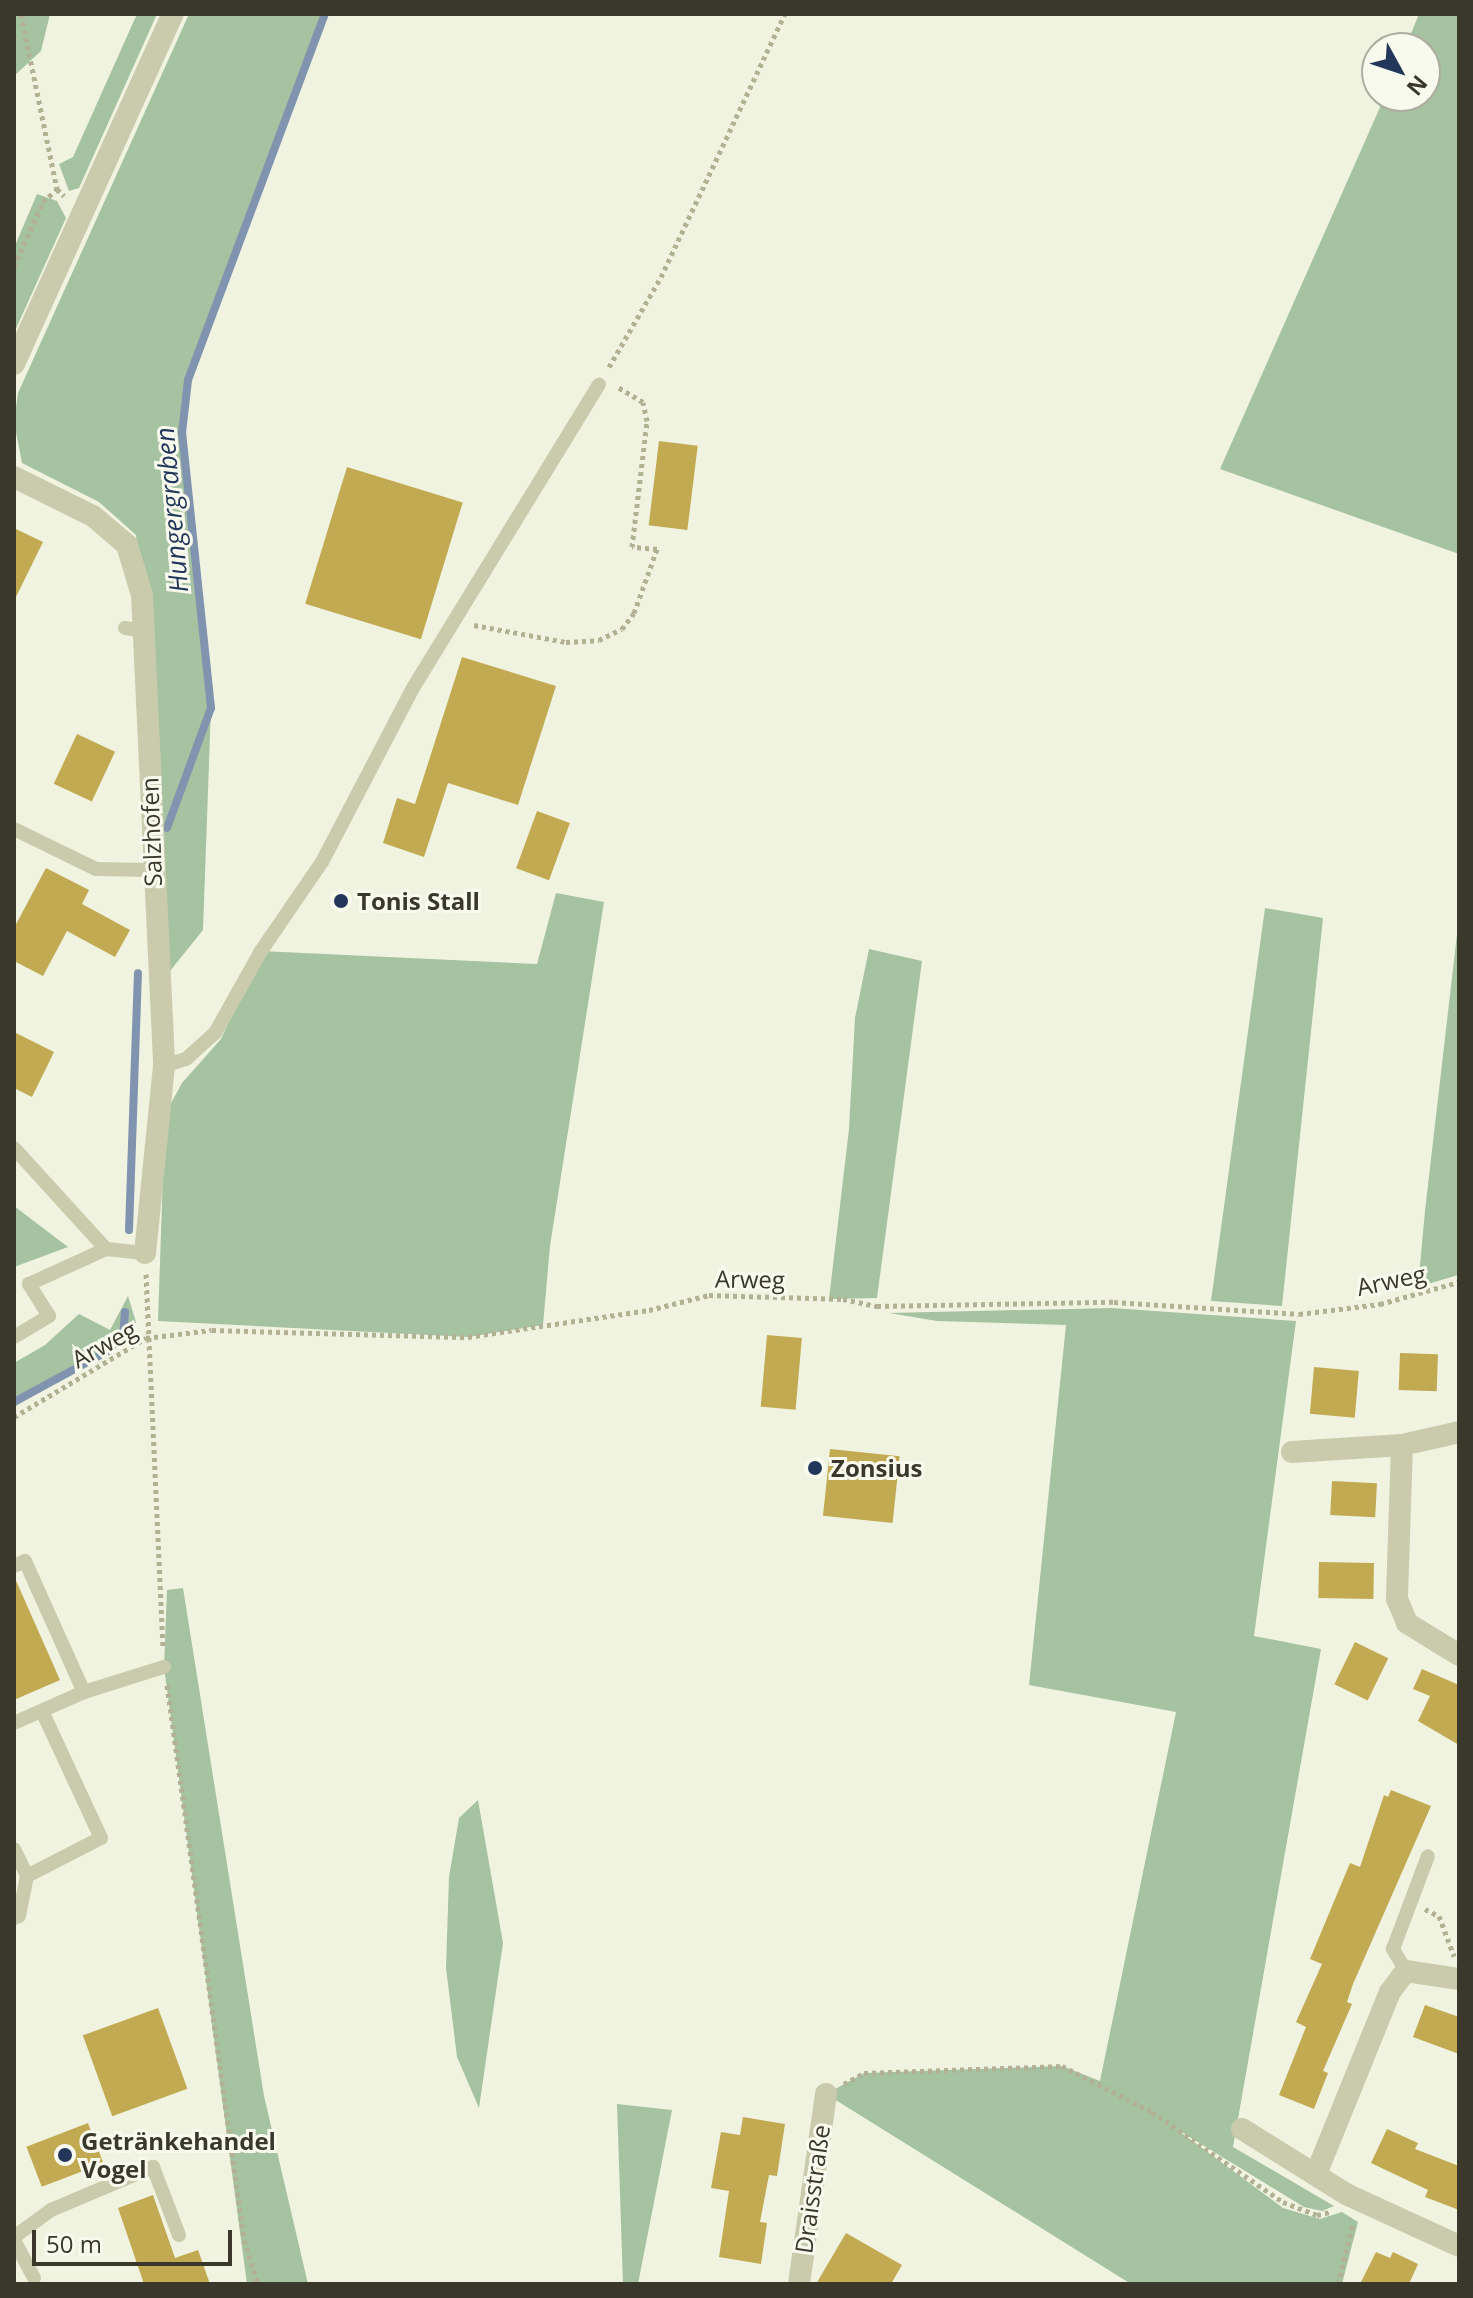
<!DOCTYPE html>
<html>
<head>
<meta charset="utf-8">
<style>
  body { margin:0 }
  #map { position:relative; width:1473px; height:2298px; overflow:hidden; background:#f1f3e1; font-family:"Open Sans",sans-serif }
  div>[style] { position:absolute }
  .green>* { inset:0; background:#a5c2a1 }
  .stream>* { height:8px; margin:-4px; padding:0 4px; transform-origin:4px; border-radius:4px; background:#8194af }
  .building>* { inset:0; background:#c1aa51; transform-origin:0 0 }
  .path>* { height:5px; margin-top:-2.5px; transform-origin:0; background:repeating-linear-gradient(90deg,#b2b193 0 4px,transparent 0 8px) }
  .service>* { height:14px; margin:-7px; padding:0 7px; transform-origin:7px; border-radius:7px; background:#cacbad }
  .minor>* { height:22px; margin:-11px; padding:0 11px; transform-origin:11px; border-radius:11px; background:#cacbad }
  .tertiary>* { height:22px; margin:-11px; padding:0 11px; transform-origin:11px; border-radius:11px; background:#cacbad }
  .dots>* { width:22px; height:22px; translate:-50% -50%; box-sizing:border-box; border:4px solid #f9faee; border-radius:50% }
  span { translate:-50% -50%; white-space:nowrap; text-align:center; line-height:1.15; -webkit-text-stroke:6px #f9faee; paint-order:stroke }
  .street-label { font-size:24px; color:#39382b }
  .poi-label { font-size:24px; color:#39382b; font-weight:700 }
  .left { translate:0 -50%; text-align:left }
  .water-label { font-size:26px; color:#22375a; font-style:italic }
  .frame { position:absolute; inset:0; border:16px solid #39382b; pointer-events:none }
  .north { position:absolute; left:1361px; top:32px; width:80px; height:80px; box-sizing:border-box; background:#f9faee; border:2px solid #acaca0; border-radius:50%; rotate:130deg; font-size:22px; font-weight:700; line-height:32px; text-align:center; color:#39382b }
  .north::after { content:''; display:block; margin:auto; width:28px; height:36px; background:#22375a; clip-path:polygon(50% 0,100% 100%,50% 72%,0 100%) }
  .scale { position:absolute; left:32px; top:2230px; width:200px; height:36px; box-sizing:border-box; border:4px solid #39382b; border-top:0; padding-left:10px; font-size:24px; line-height:28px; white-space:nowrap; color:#39382b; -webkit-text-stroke:6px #f9faee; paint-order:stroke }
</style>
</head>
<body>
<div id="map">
  <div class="green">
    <i style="clip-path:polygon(14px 14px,50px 14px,41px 51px,14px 76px)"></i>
    <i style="clip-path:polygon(137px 14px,157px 14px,79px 188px,69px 191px,59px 164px,73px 157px)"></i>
    <i style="clip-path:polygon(189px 14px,325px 14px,188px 380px,182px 433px,211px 708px,203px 930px,170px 971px,136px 535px,99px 502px,22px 463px,14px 422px,18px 393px)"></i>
    <i style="clip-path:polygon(1419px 14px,1459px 14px,1459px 554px,1220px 469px,1385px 96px,1425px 96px,1425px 48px,1405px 48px)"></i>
    <i style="clip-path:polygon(37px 194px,57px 201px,66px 218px,14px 333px,14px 248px)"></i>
    <i style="clip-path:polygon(556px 893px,604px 902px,550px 1246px,543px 1325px,468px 1337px,158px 1321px,165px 1114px,182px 1083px,221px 1039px,261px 951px,537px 964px)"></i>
    <i style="clip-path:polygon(1265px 908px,1323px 918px,1282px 1306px,1211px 1301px)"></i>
    <i style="clip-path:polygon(1459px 917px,1458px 1275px,1418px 1287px,1425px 1211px)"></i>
    <i style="clip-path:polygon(869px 949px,922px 961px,877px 1298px,829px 1299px,849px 1129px,855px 1018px)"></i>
    <i style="clip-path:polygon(14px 1206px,68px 1247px,14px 1267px)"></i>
    <i style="clip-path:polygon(128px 1296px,136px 1322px,126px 1342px,14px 1407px,14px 1363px,45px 1345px,79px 1314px,110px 1330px)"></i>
    <i style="clip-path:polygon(1112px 1308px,1296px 1321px,1254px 1636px,1321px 1649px,1233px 2147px,1334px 2206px,1322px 2211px,1304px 2207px,1175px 2128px,1283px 2208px,1320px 2219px,1342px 2212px,1358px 2222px,1342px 2284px,1131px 2284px,826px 2094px,864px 2073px,1062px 2066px,1100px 2081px,1176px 1712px,1029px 1685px,1066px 1325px,937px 1321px,889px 1313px)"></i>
    <i style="clip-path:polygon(183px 1588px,264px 2096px,308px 2284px,247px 2284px,164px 1667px,167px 1590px)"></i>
    <i style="clip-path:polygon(478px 1800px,503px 1943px,479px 2108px,457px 2057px,446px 1968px,449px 1877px,459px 1818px)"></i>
    <i style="clip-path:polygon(617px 2104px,672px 2110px,638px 2284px,623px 2284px)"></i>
  </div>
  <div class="stream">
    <i style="left:167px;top:828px;width:128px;rotate:-69.9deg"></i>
    <i style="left:211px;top:708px;width:277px;rotate:-96deg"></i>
    <i style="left:182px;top:433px;width:53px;rotate:-83.5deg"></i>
    <i style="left:188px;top:380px;width:391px;rotate:-69.5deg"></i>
    <i style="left:129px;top:1230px;width:257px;rotate:-88deg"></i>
    <i style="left:14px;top:1402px;width:107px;rotate:-28.5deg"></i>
    <i style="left:108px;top:1351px;width:22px;rotate:-47deg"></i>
    <i style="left:123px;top:1335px;width:23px;rotate:-85deg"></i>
  </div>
  <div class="building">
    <i style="left:659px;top:441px;width:39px;height:85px;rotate:7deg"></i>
    <i style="left:347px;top:467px;width:121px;height:143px;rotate:17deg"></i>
    <i style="clip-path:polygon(14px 528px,43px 542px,14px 601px)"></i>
    <i style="clip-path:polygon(462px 657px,556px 686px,518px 805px,448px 783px,424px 857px,383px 843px,397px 798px,415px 804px)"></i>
    <i style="left:77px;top:734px;width:42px;height:55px;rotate:25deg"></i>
    <i style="left:537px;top:811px;width:35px;height:61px;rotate:20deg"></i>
    <i style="clip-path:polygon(46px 868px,89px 890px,82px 904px,130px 930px,115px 957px,67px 931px,43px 976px,14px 961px,14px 928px)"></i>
    <i style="clip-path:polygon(14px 1032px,54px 1052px,32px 1097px,14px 1088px)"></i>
    <i style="left:767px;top:1335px;width:35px;height:72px;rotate:5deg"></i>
    <i style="left:1400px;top:1353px;width:38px;height:37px;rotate:2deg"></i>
    <i style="left:1314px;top:1367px;width:45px;height:47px;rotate:5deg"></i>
    <i style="left:830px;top:1449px;width:70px;height:67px;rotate:6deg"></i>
    <i style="left:1332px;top:1481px;width:45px;height:34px;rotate:3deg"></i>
    <i style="left:1319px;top:1562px;width:55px;height:36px;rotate:1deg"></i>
    <i style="clip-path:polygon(14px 1576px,60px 1680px,14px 1700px)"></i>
    <i style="left:1355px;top:1642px;width:37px;height:47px;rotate:26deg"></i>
    <i style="clip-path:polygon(1422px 1669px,1459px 1685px,1459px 1745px,1418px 1721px,1430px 1696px,1413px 1689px)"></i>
    <i style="clip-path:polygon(1391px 1790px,1431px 1806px,1353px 1984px,1347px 2002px,1352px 2004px,1323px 2071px,1328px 2073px,1314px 2109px,1279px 2095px,1306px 2027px,1296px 2022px,1322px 1964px,1310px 1959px,1350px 1863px,1360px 1867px,1384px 1795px,1388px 1797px)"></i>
    <i style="clip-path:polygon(1425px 2005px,1459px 2017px,1459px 2054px,1413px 2037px)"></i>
    <i style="left:158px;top:2008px;width:86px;height:80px;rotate:70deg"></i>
    <i style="clip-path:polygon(743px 2117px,785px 2124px,777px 2176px,769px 2175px,760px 2222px,767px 2223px,761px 2264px,719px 2257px,729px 2191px,711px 2188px,721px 2132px,740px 2135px)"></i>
    <i style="left:88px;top:2123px;width:43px;height:66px;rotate:69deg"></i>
    <i style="clip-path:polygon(1387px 2129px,1418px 2143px,1415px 2149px,1459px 2166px,1459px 2210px,1425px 2197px,1428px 2190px,1371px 2163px)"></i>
    <i style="clip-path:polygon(153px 2195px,175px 2258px,198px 2250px,210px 2284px,144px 2284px,118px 2208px)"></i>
    <i style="clip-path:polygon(846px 2233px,902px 2265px,891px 2284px,816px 2284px)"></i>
    <i style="clip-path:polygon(1376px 2252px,1390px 2258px,1393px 2252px,1418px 2264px,1409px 2284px,1360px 2284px)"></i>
  </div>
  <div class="path">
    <i style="left:21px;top:14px;width:179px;rotate:78.4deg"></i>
    <i style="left:57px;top:189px;width:10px;rotate:45deg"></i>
    <i style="left:14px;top:267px;width:71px;rotate:-66deg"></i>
    <i style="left:43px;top:202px;width:19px;rotate:-43deg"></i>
    <i style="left:609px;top:367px;width:104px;rotate:-60deg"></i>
    <i style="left:661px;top:277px;width:291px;rotate:-64.8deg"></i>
    <i style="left:474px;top:625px;width:94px;rotate:10.5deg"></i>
    <i style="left:566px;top:642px;width:33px;rotate:-3deg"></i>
    <i style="left:599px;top:640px;width:25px;rotate:-26deg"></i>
    <i style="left:622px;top:629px;width:20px;rotate:-53deg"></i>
    <i style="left:634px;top:613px;width:68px;rotate:-70.2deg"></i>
    <i style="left:657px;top:549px;width:25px;rotate:-175deg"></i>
    <i style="left:632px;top:547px;width:127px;rotate:-83.2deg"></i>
    <i style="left:647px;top:421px;width:19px;rotate:-102deg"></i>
    <i style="left:643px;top:402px;width:29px;rotate:-149deg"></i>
    <i style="left:146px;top:1274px;width:374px;rotate:87.4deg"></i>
    <i style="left:14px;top:1417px;width:154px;rotate:-30.9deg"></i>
    <i style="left:146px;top:1338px;width:66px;rotate:-6.9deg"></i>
    <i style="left:212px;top:1330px;width:256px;rotate:1.6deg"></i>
    <i style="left:468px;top:1337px;width:183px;rotate:-8.5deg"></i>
    <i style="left:649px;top:1310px;width:62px;rotate:-14deg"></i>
    <i style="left:709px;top:1295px;width:134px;rotate:1.7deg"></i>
    <i style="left:843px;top:1299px;width:35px;rotate:12deg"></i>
    <i style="left:877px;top:1306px;width:237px;rotate:-1deg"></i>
    <i style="left:1114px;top:1302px;width:185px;rotate:3.7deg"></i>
    <i style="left:1299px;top:1314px;width:82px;rotate:-7deg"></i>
    <i style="left:1380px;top:1304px;width:82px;rotate:-15.6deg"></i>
    <i style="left:167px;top:1685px;width:560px;rotate:82.1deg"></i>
    <i style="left:244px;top:2240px;width:46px;rotate:72.3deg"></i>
    <i style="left:1425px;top:1909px;width:16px;rotate:27deg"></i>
    <i style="left:1439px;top:1916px;width:43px;rotate:69.4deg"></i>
    <i style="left:844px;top:2084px;width:23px;rotate:-29deg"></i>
    <i style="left:864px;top:2073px;width:198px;rotate:-2deg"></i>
    <i style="left:1062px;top:2066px;width:101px;rotate:27.1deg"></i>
    <i style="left:1152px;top:2112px;width:159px;rotate:34.5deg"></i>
    <i style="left:1283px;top:2202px;width:36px;rotate:21deg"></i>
    <i style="left:1317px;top:2215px;width:13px;rotate:-13deg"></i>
    <i style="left:1338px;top:2284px;width:63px;rotate:-76.2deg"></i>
  </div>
  <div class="service">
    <i style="left:125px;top:628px;width:20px;rotate:9deg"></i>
    <i style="left:14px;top:829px;width:91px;rotate:26deg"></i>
    <i style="left:96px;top:869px;width:55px;rotate:1deg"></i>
    <i style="left:164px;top:1066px;width:23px;rotate:-18deg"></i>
    <i style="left:186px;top:1059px;width:39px;rotate:-42deg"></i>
    <i style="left:215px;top:1033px;width:94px;rotate:-60.7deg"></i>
    <i style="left:261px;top:951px;width:108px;rotate:-55.6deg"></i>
    <i style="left:322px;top:862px;width:196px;rotate:-62.4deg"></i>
    <i style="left:413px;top:688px;width:356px;rotate:-58.5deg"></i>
    <i style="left:14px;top:1148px;width:137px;rotate:47.7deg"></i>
    <i style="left:106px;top:1249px;width:39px;rotate:6deg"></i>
    <i style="left:14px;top:1337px;width:41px;rotate:-31deg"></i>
    <i style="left:49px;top:1316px;width:38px;rotate:-122deg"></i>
    <i style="left:29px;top:1284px;width:85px;rotate:-24.4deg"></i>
    <i style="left:14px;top:1566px;width:12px;rotate:-24deg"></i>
    <i style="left:25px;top:1561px;width:144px;rotate:65.8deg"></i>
    <i style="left:84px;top:1692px;width:77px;rotate:156.1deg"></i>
    <i style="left:84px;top:1692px;width:84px;rotate:-17.4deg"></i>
    <i style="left:14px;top:1849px;width:30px;rotate:64deg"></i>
    <i style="left:27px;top:1876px;width:83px;rotate:-27.2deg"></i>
    <i style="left:101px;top:1838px;width:140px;rotate:-114.9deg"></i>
    <i style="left:14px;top:1918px;width:5px;rotate:-22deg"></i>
    <i style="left:19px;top:1916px;width:41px;rotate:-78.7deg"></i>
    <i style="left:1406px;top:1971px;width:26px;rotate:-121deg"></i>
    <i style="left:1393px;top:1949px;width:99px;rotate:-69.4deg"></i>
    <i style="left:14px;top:2237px;width:46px;rotate:-36.1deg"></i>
    <i style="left:51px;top:2210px;width:111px;rotate:-22.9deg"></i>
    <i style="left:153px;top:2167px;width:73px;rotate:69.1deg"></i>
    <i style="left:14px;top:2240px;width:43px;rotate:62.2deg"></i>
  </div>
  <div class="minor">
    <i style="left:14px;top:477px;width:88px;rotate:26.3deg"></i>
    <i style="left:93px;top:516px;width:45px;rotate:40.5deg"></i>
    <i style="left:127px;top:545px;width:52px;rotate:73.3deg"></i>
    <i style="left:142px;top:595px;width:472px;rotate:87.3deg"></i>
    <i style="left:164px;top:1066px;width:188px;rotate:95.8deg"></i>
    <i style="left:1402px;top:1445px;width:154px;rotate:91.9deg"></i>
    <i style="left:1397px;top:1599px;width:26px;rotate:67deg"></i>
    <i style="left:1407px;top:1623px;width:61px;rotate:31.6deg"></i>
    <i style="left:1292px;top:1452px;width:110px;rotate:-3.6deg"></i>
    <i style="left:1402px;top:1445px;width:58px;rotate:-12.8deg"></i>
    <i style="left:1242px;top:2129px;width:123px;rotate:32deg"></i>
    <i style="left:1346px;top:2194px;width:124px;rotate:24.7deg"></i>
    <i style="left:1316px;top:2174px;width:196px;rotate:-67.9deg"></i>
    <i style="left:1390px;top:1992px;width:26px;rotate:-53deg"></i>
    <i style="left:1406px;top:1971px;width:54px;rotate:8.6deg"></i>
    <i style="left:799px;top:2284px;width:192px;rotate:-81.9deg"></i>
  </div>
  <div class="tertiary">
    <i style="left:14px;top:364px;width:384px;rotate:-65.6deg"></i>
  </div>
  <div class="dots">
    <i style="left:341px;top:901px;background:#22375a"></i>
    <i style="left:815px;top:1468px;background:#22375a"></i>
    <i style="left:65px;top:2155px;background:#22375a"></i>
  </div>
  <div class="street-label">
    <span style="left:151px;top:832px;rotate:-92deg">Salzhofen</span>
    <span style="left:750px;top:1279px;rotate:1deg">Arweg</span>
    <span style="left:1391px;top:1280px;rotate:-12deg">Arweg</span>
    <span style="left:104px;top:1344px;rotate:-29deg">Arweg</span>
    <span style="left:812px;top:2189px;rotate:-82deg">Draisstraße</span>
  </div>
  <div class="poi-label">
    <span class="left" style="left:357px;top:901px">Tonis Stall</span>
    <span class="left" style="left:831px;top:1468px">Zonsius</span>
    <span class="left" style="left:81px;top:2155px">Getränkehandel<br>Vogel</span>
  </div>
  <div class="water-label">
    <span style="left:172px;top:510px;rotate:-95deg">Hungergraben</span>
  </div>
  <div class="frame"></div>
  <div class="north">N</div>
  <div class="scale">50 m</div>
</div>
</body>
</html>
